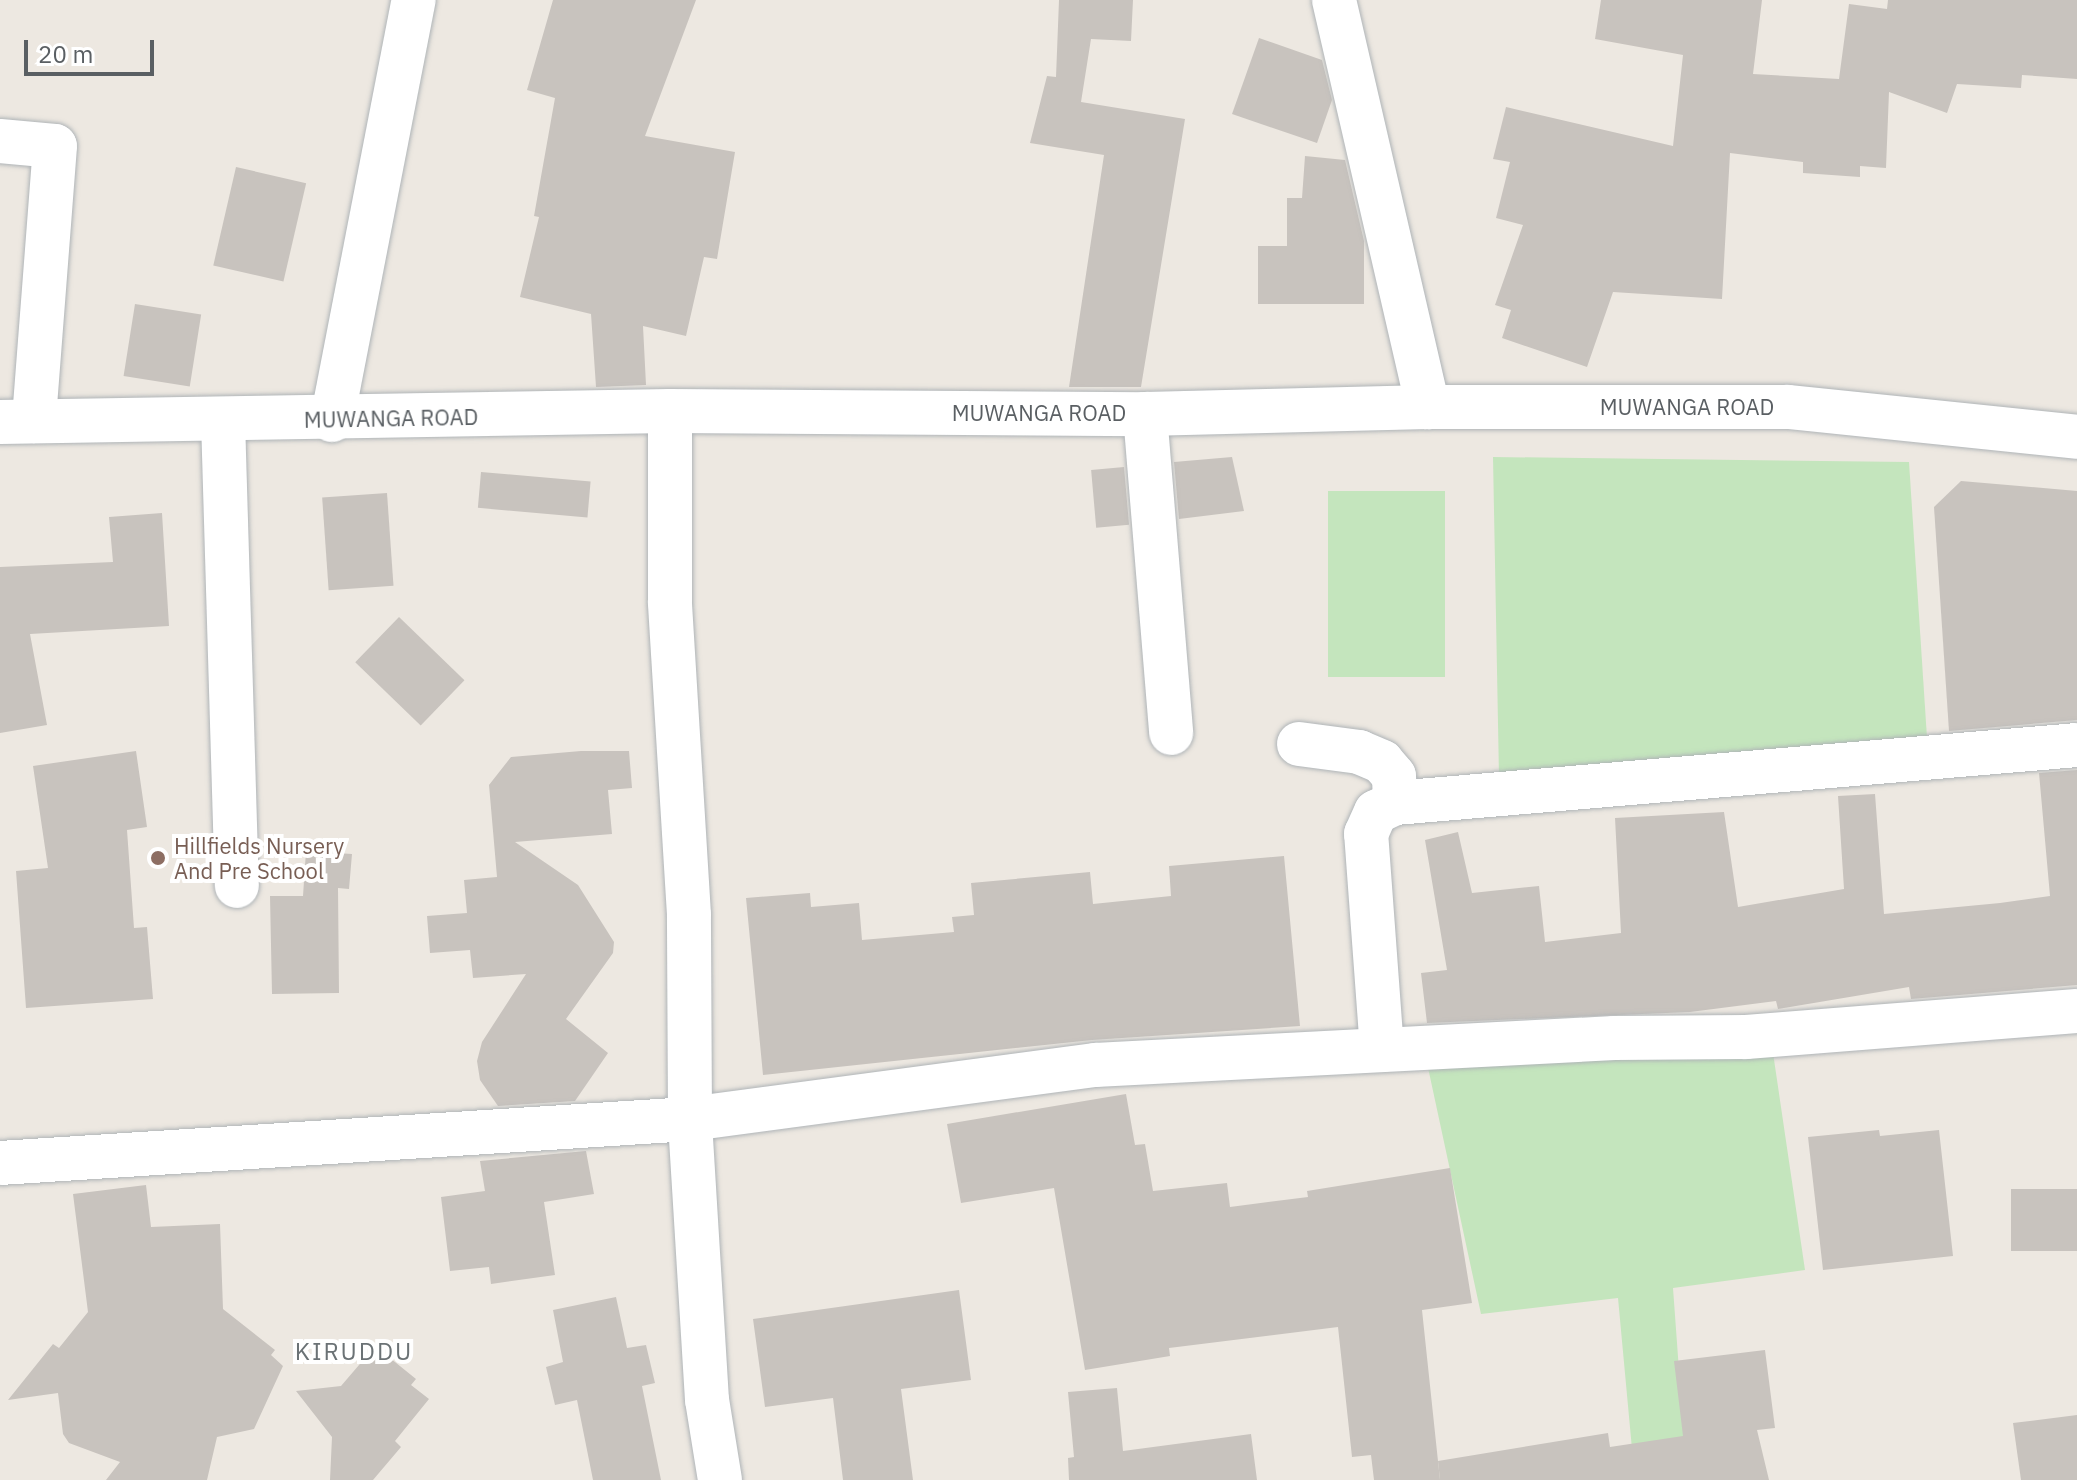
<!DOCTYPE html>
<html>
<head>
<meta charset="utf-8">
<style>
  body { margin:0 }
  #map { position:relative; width:2077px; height:1480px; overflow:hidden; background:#ede8e1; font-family:"IBM Plex Sans",sans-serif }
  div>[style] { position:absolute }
  .green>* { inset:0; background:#c4e5bd; transform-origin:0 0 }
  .building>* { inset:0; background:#c8c3be; transform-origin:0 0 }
  .roads { filter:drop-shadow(0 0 2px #afb4b7) drop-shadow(0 0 2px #afb4b7) }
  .minor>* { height:44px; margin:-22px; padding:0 22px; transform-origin:22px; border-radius:22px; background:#fff }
  .dots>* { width:22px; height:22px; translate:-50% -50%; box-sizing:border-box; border:4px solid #fff; border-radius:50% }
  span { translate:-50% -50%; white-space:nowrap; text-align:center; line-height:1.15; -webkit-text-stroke:8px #fff; paint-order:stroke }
  .street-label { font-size:22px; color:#5a5f63 }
  .education-label { font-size:22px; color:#785e54 }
  .left { translate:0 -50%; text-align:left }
  .neighbourhood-label { font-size:24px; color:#6b7275; letter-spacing:2px }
  .scale { position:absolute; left:24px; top:40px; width:130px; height:36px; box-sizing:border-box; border:4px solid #5a5f63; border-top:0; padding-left:10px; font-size:24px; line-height:28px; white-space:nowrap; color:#5a5f63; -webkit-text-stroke:6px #fff; paint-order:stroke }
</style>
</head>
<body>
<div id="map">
  <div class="green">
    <i style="clip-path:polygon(1493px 457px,1909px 462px,1927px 738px,1499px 777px)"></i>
    <i style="left:1328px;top:491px;width:117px;height:186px"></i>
    <i style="clip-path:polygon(1772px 1046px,1805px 1270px,1673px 1288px,1684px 1439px,1632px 1449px,1618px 1298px,1481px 1314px,1424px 1049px)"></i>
  </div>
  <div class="building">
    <i style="clip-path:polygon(553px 0,696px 0,645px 136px,735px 152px,717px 259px,704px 257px,686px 336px,643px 326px,646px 385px,596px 387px,591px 314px,520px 297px,539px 217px,534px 216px,555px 98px,527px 90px)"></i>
    <i style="clip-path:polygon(1059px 0,1133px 0,1131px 41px,1091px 39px,1081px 102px,1185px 119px,1141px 387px,1069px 387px,1104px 155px,1030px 143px,1047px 76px,1056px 77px)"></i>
    <i style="clip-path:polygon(1601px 0,1762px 0,1753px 74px,1839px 79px,1849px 4px,1887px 9px,1888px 0,2077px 0,2077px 79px,2022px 75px,2021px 88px,1957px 84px,1947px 113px,1889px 92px,1886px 168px,1860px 166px,1860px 177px,1803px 173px,1803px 162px,1730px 153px,1722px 299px,1613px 292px,1587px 367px,1502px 338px,1511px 310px,1495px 305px,1523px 225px,1496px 218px,1510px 162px,1493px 159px,1506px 107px,1673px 146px,1683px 55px,1595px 39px)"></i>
    <i style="clip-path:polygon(1259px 38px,1322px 60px,1332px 100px,1317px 143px,1232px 114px)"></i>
    <i style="clip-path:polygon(1305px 156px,1345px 160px,1364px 241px,1364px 304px,1258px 304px,1258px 246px,1287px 246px,1287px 198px,1302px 198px)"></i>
    <i style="left:236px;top:167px;width:72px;height:101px;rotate:13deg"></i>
    <i style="left:135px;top:304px;width:67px;height:73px;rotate:9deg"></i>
    <i style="clip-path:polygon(1232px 457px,1244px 511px,1179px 519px,1174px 462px)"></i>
    <i style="left:1124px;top:467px;width:58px;height:33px;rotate:85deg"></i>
    <i style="left:481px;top:472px;width:110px;height:36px;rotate:5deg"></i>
    <i style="clip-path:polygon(1961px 481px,2077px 491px,2077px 720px,1949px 731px,1934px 507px)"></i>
    <i style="left:387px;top:493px;width:93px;height:65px;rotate:86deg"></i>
    <i style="clip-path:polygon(162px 513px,169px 626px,30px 634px,47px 725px,0 733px,0 567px,113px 562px,109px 517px)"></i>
    <i style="left:399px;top:617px;width:91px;height:63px;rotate:44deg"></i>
    <i style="clip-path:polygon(136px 751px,147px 827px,127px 830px,134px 928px,147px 927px,153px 999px,26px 1008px,16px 871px,48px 868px,33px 766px)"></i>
    <i style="clip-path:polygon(581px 751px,629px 751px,632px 788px,608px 790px,612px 834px,515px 842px,578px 885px,614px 942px,613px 953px,566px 1019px,608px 1053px,575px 1101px,498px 1106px,480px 1080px,477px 1061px,482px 1042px,526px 974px,473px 978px,470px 950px,430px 953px,427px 916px,467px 913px,464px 880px,497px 877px,489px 785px,511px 757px)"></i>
    <i style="clip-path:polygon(2077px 770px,2077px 985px,1911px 999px,1909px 987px,1778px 1009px,1776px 1001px,1690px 1012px,1427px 1023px,1421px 973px,1447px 970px,1425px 840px,1458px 832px,1472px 893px,1539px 886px,1545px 942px,1621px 933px,1615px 818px,1724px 812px,1738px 907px,1844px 889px,1838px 796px,1875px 794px,1884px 914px,2000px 903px,2050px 896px,2039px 773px)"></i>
    <i style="clip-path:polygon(306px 851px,352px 854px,349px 889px,338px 888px,339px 993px,272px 994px,270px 896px,303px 896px)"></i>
    <i style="clip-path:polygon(1284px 856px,1300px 1026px,1092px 1040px,763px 1075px,746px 898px,810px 893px,811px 907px,859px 903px,862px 940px,954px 932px,952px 917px,974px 915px,971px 883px,1090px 872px,1093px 904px,1171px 896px,1169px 866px)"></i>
    <i style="clip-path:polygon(1126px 1094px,1135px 1145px,1145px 1144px,1153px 1191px,1227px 1183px,1230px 1207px,1308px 1197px,1307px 1191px,1450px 1168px,1472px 1303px,1422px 1310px,1440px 1480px,1374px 1480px,1371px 1455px,1352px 1457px,1338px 1327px,1169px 1348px,1170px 1356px,1085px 1370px,1054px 1188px,961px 1203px,947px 1124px)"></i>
    <i style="clip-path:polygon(1879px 1130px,1880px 1136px,1939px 1130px,1953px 1256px,1823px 1270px,1808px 1137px)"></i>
    <i style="clip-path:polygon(586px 1151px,594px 1194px,544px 1202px,555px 1275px,491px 1284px,489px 1267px,450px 1271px,441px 1197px,485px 1191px,480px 1161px)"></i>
    <i style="clip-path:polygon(146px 1185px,151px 1227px,220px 1224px,223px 1309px,275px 1350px,271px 1355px,283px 1366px,254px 1429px,217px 1437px,207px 1480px,106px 1480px,120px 1462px,69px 1443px,63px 1434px,58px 1393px,8px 1400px,53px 1344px,59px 1348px,88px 1312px,73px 1194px)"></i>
    <i style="left:2077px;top:1189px;width:62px;height:66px;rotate:90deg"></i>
    <i style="clip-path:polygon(959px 1290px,971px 1380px,901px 1389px,913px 1480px,843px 1480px,833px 1398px,765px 1407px,753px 1319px)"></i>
    <i style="clip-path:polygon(616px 1297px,627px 1348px,646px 1345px,655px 1383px,642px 1386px,661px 1480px,593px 1480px,577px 1400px,555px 1405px,546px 1367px,563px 1362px,553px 1310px)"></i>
    <i style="clip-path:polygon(1765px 1350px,1775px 1428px,1757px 1430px,1769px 1480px,1440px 1480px,1438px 1461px,1608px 1433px,1610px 1447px,1683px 1436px,1674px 1361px)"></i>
    <i style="clip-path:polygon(371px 1351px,386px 1362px,390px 1358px,416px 1379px,411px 1385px,429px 1399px,395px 1441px,401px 1447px,373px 1480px,330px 1480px,332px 1437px,296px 1391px,341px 1386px)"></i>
    <i style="clip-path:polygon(1117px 1388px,1123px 1451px,1251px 1434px,1257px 1480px,1069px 1480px,1068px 1458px,1074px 1457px,1068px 1392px)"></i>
    <i style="clip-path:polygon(2077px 1415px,2077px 1480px,2021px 1480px,2013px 1423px)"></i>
  </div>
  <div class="roads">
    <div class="minor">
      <i style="left:1334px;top:0;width:418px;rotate:77deg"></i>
      <i style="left:0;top:141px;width:55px;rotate:5.2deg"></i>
      <i style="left:55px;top:146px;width:276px;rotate:94.4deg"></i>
      <i style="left:1145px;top:414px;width:320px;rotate:85.3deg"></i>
      <i style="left:223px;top:420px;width:466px;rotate:88.3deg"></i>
      <i style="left:332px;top:420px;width:428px;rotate:-79deg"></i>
      <i style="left:0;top:422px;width:670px;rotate:-0.94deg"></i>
      <i style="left:670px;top:411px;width:475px;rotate:0.4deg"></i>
      <i style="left:1145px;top:414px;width:283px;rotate:-1.4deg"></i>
      <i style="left:1428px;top:407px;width:360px"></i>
      <i style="left:1788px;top:407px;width:291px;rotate:5.9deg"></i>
      <i style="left:1299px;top:744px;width:61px;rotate:7.6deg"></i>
      <i style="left:1359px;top:752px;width:25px;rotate:23deg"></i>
      <i style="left:1382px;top:762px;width:18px;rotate:49deg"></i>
      <i style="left:1394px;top:776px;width:27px;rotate:88deg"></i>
      <i style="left:1382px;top:1050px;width:217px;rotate:-94.2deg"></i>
      <i style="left:1366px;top:834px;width:24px;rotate:-66deg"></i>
      <i style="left:1376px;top:812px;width:21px;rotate:-25deg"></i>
      <i style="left:1395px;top:803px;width:684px;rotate:-4.86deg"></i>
      <i style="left:0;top:1163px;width:691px;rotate:-3.65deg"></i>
      <i style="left:690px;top:1119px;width:204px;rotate:-90.3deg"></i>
      <i style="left:689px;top:915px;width:314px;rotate:-93.5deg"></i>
      <i style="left:670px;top:602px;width:191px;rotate:-90deg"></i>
      <i style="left:720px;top:1480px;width:81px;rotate:-99.2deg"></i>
      <i style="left:707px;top:1400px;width:282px;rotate:-93.5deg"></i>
      <i style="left:690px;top:1119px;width:409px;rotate:-7.6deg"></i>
      <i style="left:1095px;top:1065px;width:520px;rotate:-2.98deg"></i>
      <i style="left:1614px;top:1038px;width:132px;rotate:-0.4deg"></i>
      <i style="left:1746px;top:1037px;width:332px;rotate:-4.5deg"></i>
    </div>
  </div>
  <div class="dots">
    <i style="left:158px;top:858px;background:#8d6e63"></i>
  </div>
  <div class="street-label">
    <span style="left:1687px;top:407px">MUWANGA ROAD</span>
    <span style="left:1039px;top:413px">MUWANGA ROAD</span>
    <span style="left:391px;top:418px;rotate:-1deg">MUWANGA ROAD</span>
  </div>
  <div class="education-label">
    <span class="left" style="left:174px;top:858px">Hillfields Nursery<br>And Pre School</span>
  </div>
  <div class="neighbourhood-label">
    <span style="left:354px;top:1352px">KIRUDDU</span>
  </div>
  <div class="scale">20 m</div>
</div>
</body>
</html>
